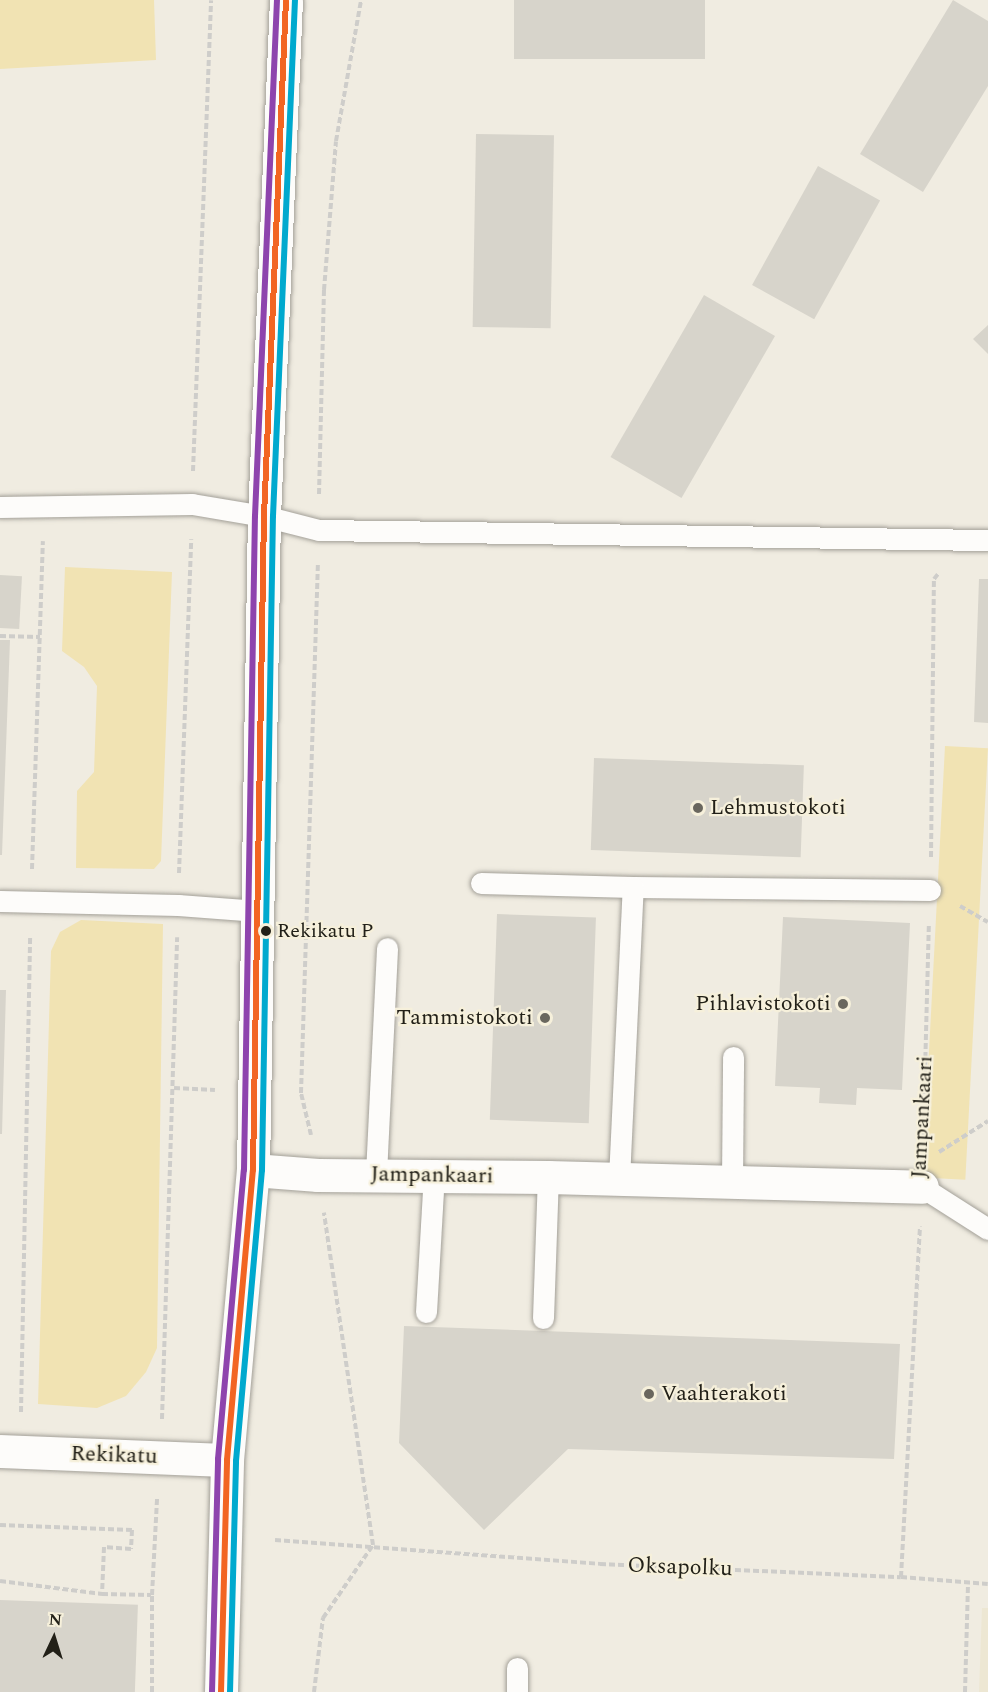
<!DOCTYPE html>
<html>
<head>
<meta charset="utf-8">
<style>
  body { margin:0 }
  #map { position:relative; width:988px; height:1692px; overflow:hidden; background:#f0ece1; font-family:Spectral,serif }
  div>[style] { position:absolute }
  .built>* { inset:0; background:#ede7d3 }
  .green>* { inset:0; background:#f1e3b3; transform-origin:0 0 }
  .building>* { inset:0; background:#d7d4cb; transform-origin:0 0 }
  .path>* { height:4px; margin-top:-2px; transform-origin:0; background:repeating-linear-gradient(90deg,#cecdca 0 6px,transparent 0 9px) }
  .roads { filter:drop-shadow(0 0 2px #a3a098) drop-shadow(0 0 2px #a3a098) }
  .service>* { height:21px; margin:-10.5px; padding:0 10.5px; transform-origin:10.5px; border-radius:10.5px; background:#fdfcfa }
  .minor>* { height:33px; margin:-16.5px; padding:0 16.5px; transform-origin:16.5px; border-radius:16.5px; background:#fdfcfa }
  .tertiary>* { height:33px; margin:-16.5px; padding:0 16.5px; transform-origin:16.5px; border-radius:16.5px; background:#fdfcfa }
  .bus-1>* { height:6px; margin:-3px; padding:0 3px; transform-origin:3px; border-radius:3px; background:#f26522 }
  .bus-2>* { height:6px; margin:-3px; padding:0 3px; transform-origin:3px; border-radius:3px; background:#00a9ce }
  .bus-3>* { height:6px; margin:-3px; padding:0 3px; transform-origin:3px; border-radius:3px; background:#8e44ad }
  .dots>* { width:16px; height:16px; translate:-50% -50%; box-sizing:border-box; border:3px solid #f6f0db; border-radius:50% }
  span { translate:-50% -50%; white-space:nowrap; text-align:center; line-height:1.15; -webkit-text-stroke:4.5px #f6f0db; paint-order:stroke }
  .bus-label { font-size:20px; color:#222018 }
  .left { translate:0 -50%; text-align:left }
  .poi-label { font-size:22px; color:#222018 }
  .right { translate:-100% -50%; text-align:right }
  .street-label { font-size:22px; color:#222018 }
  .north { position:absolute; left:24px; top:1608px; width:60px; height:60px; -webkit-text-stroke:4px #f6f0db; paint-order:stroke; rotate:4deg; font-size:16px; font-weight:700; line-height:24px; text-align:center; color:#222018 }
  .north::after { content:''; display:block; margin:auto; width:21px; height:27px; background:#222018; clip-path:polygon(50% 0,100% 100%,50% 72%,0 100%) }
</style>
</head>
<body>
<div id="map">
  <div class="built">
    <i style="clip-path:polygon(982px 1608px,988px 1608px,988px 1692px,979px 1692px)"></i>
  </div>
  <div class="green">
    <i style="clip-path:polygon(0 0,154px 0,156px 60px,0 69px)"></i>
    <i style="clip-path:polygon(65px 567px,172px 572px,161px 861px,154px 869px,76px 868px,77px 791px,94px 772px,97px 686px,84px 667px,62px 651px)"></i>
    <i style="left:945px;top:746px;width:43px;height:432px;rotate:3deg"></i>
    <i style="clip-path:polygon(81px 920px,163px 924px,157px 1348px,146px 1372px,126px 1396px,97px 1408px,38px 1404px,51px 951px,60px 932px)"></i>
  </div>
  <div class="building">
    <i style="left:514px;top:0;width:191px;height:59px"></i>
    <i style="clip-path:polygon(953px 0,988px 21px,988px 86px,923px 192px,860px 154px)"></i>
    <i style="left:476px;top:134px;width:78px;height:193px;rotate:1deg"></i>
    <i style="left:818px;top:166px;width:71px;height:136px;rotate:29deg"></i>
    <i style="left:704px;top:295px;width:82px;height:187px;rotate:30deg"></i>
    <i style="clip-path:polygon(988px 325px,988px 354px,973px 339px)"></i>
    <i style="left:0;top:575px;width:22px;height:53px;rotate:3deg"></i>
    <i style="clip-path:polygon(979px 579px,988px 579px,988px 723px,974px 722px)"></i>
    <i style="clip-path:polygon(0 640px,10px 640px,2px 855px,0 855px)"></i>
    <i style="left:594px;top:758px;width:210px;height:92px;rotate:2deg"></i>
    <i style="left:497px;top:914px;width:99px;height:206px;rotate:2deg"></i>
    <i style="clip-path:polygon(783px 917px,910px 923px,902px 1090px,857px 1088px,856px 1105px,819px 1103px,820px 1088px,775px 1086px)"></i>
    <i style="clip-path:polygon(0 990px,6px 990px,2px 1134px,0 1134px)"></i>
    <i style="clip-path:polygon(404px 1326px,900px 1344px,894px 1459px,568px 1449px,484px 1530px,399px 1443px)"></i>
    <i style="left:0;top:1600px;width:138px;height:92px;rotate:2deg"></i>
  </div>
  <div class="path">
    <i style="left:193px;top:471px;width:471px;rotate:-87.8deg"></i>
    <i style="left:319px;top:494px;width:204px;rotate:-88.6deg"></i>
    <i style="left:324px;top:290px;width:149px;rotate:-85.4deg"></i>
    <i style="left:336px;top:141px;width:143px;rotate:-79.9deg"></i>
    <i style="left:0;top:636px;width:40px;rotate:1.4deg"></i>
    <i style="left:931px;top:857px;width:278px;rotate:-89.4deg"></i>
    <i style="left:934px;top:579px;width:6px;rotate:-51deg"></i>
    <i style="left:32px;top:869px;width:328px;rotate:-88.1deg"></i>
    <i style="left:179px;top:873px;width:334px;rotate:-87.9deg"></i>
    <i style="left:960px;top:906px;width:32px;rotate:30deg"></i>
    <i style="left:174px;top:1088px;width:41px;rotate:2.8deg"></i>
    <i style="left:311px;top:1135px;width:43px;rotate:-103.4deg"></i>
    <i style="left:301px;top:1093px;width:531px;rotate:-88.17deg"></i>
    <i style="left:923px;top:1148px;width:224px;rotate:-88.5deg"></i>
    <i style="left:939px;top:1152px;width:58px;rotate:-32.3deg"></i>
    <i style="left:21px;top:1412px;width:476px;rotate:-88.9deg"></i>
    <i style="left:162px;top:1419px;width:482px;rotate:-88.2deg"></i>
    <i style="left:0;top:1525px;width:132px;rotate:2.2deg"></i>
    <i style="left:132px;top:1530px;width:19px;rotate:93deg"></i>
    <i style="left:131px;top:1549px;width:27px;rotate:-176deg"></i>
    <i style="left:104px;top:1547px;width:47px;rotate:92.4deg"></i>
    <i style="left:275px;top:1540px;width:326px;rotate:4.2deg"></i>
    <i style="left:600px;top:1564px;width:301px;rotate:2.5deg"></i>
    <i style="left:901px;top:1577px;width:87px;rotate:4.6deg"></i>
    <i style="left:901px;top:1577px;width:351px;rotate:-86.9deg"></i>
    <i style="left:0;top:1581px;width:103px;rotate:7.3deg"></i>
    <i style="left:102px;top:1594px;width:49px;rotate:1.2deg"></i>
    <i style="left:152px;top:1692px;width:97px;rotate:-90deg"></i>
    <i style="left:152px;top:1595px;width:97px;rotate:-87deg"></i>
    <i style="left:314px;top:1692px;width:75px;rotate:-83.1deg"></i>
    <i style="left:323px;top:1618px;width:88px;rotate:-55.6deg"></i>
    <i style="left:373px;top:1545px;width:336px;rotate:-98.4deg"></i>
    <i style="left:965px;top:1692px;width:109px;rotate:-88.4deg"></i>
  </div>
  <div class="roads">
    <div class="service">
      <i style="left:0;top:507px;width:192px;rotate:-0.9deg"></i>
      <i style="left:192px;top:504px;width:73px;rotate:9.5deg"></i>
      <i style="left:264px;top:516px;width:57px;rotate:14.3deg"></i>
      <i style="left:319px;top:530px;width:669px;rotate:0.86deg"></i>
      <i style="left:481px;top:883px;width:152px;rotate:1.5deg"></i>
      <i style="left:633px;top:887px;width:297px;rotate:0.6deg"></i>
      <i style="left:0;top:901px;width:178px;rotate:1.3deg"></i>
      <i style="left:178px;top:905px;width:80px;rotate:4.3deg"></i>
      <i style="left:376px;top:1174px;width:226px;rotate:-87.2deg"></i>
      <i style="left:619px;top:1179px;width:292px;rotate:-87.3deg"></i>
      <i style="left:732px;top:1182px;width:125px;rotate:-89.5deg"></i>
      <i style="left:922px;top:1187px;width:78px;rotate:32.5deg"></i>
      <i style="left:426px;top:1312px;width:137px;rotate:-86.7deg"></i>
      <i style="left:543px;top:1318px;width:141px;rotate:-88deg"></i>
      <i style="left:517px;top:1692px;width:24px;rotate:-90deg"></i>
    </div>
    <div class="minor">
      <i style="left:253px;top:1170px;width:65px;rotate:4.4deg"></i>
      <i style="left:318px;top:1175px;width:230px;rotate:0.5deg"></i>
      <i style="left:548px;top:1177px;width:374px;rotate:1.5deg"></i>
      <i style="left:0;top:1451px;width:227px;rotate:2.3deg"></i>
    </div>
    <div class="tertiary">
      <i style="left:221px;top:1692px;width:232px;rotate:-88.5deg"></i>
      <i style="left:227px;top:1460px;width:291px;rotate:-84.9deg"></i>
      <i style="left:253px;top:1170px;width:654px;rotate:-89.04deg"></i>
      <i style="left:264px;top:516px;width:516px;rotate:-87.56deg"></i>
    </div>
  </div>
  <div class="bus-1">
    <i style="left:221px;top:1692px;width:232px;rotate:-88.5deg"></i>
    <i style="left:227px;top:1460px;width:291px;rotate:-84.9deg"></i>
    <i style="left:253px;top:1170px;width:654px;rotate:-89.04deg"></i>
    <i style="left:264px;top:516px;width:516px;rotate:-87.56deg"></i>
  </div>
  <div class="bus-2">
    <i style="left:230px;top:1692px;width:231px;rotate:-88.5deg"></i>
    <i style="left:236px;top:1461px;width:292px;rotate:-84.9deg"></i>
    <i style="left:262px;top:1170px;width:654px;rotate:-89.04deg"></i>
    <i style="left:273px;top:516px;width:516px;rotate:-87.56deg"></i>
  </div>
  <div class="bus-3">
    <i style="left:212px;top:1692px;width:233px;rotate:-88.5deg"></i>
    <i style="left:218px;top:1459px;width:290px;rotate:-84.9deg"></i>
    <i style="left:244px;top:1170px;width:654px;rotate:-89.04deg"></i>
    <i style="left:255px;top:516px;width:516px;rotate:-87.56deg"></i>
  </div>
  <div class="dots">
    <i style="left:698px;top:808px;background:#6a675e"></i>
    <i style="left:266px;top:931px;background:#222018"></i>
    <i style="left:843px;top:1004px;background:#6a675e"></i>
    <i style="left:545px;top:1018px;background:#6a675e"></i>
    <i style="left:649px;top:1394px;background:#6a675e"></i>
  </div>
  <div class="bus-label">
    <span class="left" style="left:277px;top:931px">Rekikatu P</span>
  </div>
  <div class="poi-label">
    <span class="left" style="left:710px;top:808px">Lehmustokoti</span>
    <span class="right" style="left:831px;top:1004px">Pihlavistokoti</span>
    <span class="right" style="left:533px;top:1018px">Tammistokoti</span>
    <span class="left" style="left:661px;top:1394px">Vaahterakoti</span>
  </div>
  <div class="street-label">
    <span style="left:922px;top:1117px;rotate:-87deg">Jampankaari</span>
    <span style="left:432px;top:1175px;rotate:1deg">Jampankaari</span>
    <span style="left:114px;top:1455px;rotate:2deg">Rekikatu</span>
    <span style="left:680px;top:1567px;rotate:2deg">Oksapolku</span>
  </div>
  <div class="north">N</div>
</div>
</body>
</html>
